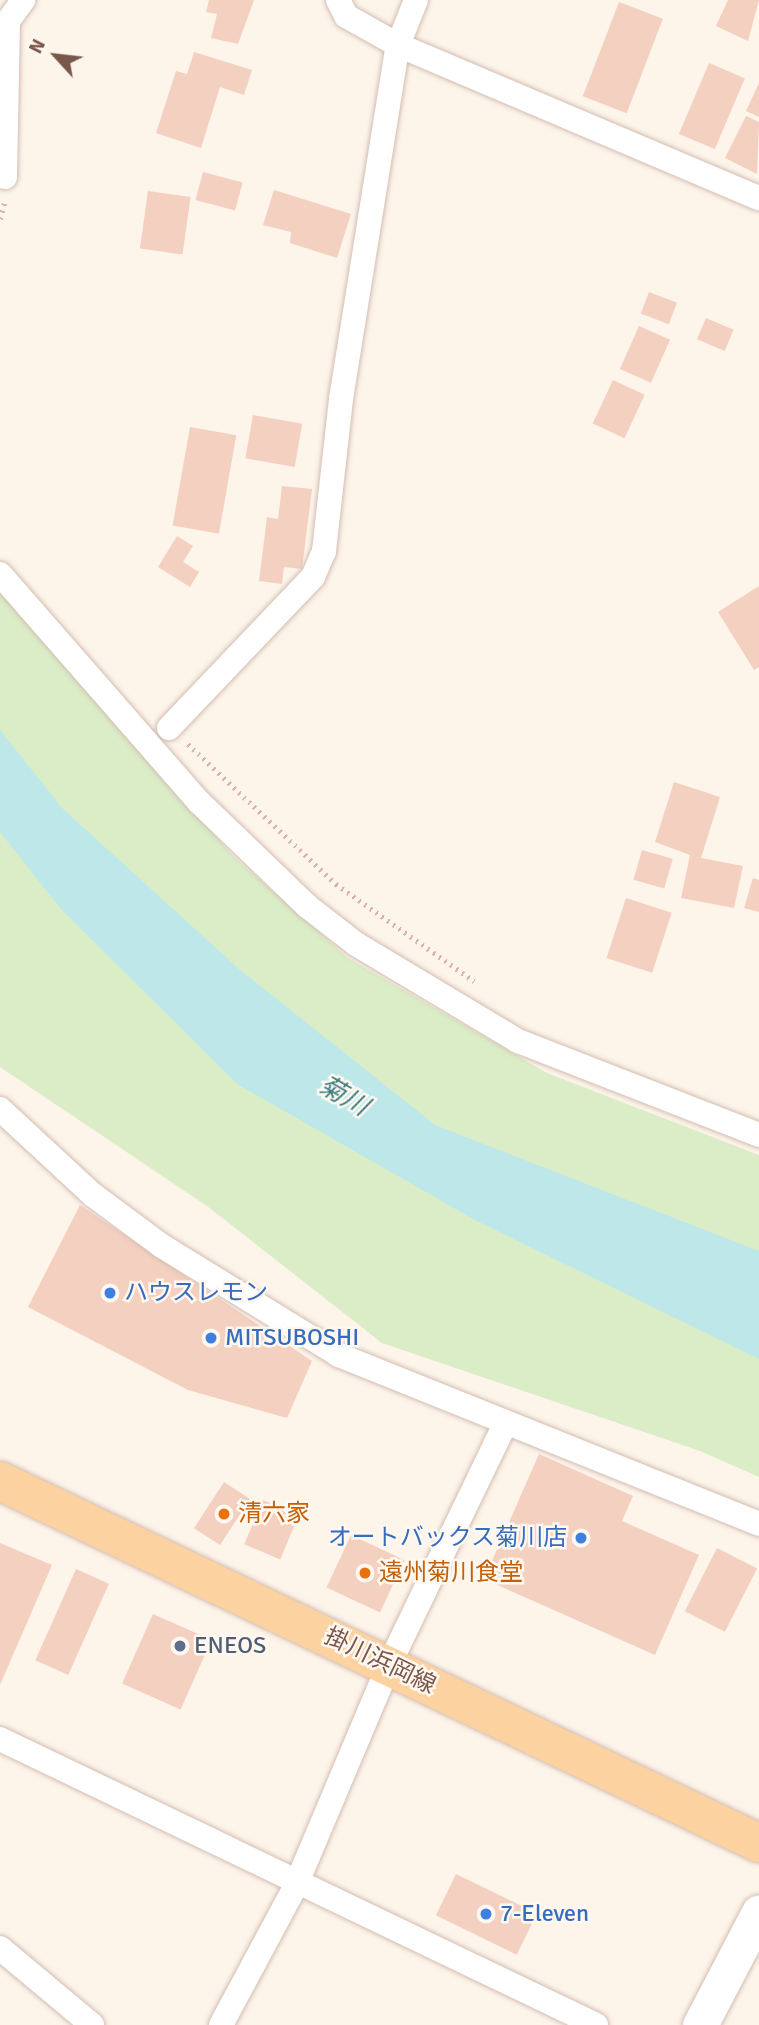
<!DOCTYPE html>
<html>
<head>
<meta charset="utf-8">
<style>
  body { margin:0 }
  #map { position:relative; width:759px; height:2025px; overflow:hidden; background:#fdf4ea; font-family:Signika,"Noto Sans JP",sans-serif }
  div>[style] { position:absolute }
  .green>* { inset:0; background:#daedc7 }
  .water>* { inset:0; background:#bde7e9 }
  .building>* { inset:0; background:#f4d0c0; transform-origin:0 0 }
  .path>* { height:4.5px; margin-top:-2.25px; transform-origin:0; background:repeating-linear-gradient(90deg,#dab3a2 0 2px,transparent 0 7px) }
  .roads { filter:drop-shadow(0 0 2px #d3bdb1) drop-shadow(0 0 2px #d3bdb1) }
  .street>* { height:24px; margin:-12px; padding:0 12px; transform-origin:12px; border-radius:12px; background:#fff }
  .secondary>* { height:35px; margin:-17.5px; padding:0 17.5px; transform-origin:17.5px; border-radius:17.5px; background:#fff }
  .primary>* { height:38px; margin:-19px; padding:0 19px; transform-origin:19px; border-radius:19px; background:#fdd2a1 }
  .dots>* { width:19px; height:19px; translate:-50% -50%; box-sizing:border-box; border:4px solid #fff8f1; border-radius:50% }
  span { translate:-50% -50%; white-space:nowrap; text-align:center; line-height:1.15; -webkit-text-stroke:5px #fff8f1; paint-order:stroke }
  .shop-label { font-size:24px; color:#366cbe }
  .left { translate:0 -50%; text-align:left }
  .right { translate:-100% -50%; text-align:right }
  .food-label { font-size:24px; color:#c56008 }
  .service-label { font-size:24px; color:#4e5e75 }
  .street-label { font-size:24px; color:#7a574b }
  .water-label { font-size:26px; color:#3d7b7f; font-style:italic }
  .north { position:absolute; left:21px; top:21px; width:70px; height:70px; -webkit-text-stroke:5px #fff8f1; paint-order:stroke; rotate:297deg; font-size:19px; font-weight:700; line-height:28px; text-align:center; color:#7a574b }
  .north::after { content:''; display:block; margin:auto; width:24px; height:32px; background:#7a574b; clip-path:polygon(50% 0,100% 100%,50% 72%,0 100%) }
</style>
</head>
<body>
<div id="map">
  <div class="green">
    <i style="clip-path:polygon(0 591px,234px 857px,348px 958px,547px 1073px,759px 1155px,759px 1477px,700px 1451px,382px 1343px,207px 1206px,0 1067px)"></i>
  </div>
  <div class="water">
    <i style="clip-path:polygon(0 730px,63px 809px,239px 969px,435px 1125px,759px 1251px,759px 1359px,475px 1220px,237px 1084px,61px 909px,0 832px)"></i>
  </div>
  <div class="building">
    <i style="clip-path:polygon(209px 0,254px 0,238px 44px,211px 38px,217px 14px,206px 12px)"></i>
    <i style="clip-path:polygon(728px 0,759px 0,748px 41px,716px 26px)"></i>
    <i style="left:619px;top:2px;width:47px;height:101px;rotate:21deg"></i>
    <i style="clip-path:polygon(194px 52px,252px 70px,244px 95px,220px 87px,201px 148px,156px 133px,176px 71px,187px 74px)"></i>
    <i style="left:709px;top:63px;width:39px;height:77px;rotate:23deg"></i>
    <i style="clip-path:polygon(759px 83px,759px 117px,746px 111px)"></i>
    <i style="clip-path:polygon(746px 116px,759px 122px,757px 174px,725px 158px)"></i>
    <i style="left:203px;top:172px;width:41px;height:29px;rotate:15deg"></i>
    <i style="clip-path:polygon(274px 190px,351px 214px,337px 258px,290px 243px,291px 232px,263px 225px)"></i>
    <i style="left:148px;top:191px;width:43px;height:58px;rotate:8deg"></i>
    <i style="left:649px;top:292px;width:30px;height:23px;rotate:21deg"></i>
    <i style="left:706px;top:318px;width:30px;height:23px;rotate:23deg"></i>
    <i style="left:639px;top:326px;width:34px;height:47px;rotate:24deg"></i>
    <i style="left:613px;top:380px;width:35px;height:48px;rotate:25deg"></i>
    <i style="left:253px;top:415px;width:50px;height:44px;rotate:10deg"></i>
    <i style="left:190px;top:427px;width:47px;height:100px;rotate:10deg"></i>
    <i style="clip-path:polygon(282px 486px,312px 489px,302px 569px,284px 567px,282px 584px,259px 581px,267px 517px,278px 519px)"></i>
    <i style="clip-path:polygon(177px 536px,193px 546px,183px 562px,199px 572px,190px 587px,158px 567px)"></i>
    <i style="clip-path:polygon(759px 586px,759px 667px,754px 670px,718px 612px)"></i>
    <i style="clip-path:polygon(674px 782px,720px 797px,701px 858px,743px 866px,734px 908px,681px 898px,690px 855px,655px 842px)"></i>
    <i style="left:642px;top:850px;width:32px;height:31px;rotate:16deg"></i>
    <i style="clip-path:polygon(753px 878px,759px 880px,759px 912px,744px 908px)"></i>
    <i style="left:626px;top:898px;width:48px;height:63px;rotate:18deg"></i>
    <i style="clip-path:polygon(80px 1205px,312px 1361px,287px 1418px,188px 1390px,28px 1307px)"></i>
    <i style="clip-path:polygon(539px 1454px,633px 1496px,622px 1521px,699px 1555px,655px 1655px,484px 1579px)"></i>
    <i style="left:224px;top:1482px;width:31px;height:55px;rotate:33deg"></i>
    <i style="left:263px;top:1500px;width:39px;height:48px;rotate:23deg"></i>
    <i style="left:351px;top:1535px;width:59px;height:58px;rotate:25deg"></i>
    <i style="clip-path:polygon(0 1543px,52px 1565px,0 1685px)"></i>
    <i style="left:717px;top:1548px;width:45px;height:71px;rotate:27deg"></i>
    <i style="left:76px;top:1569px;width:36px;height:100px;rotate:24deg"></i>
    <i style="left:153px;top:1614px;width:64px;height:76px;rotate:24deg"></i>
    <i style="left:456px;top:1874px;width:90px;height:46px;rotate:26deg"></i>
  </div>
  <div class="path">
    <i style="left:0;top:219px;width:20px;rotate:-75deg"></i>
    <i style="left:188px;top:744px;width:204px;rotate:43.4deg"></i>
    <i style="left:336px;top:884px;width:169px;rotate:35.1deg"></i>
  </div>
  <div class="roads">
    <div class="street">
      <i style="left:338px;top:0;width:18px;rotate:63deg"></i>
      <i style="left:346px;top:16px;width:60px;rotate:29.1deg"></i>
      <i style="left:398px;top:45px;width:392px;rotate:23deg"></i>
      <i style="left:5px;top:177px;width:156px;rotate:-88.9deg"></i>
      <i style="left:8px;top:21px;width:26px;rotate:-54deg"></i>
      <i style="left:0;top:574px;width:303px;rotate:48.9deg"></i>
      <i style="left:199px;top:802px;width:150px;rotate:43.9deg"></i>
      <i style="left:307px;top:906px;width:62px;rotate:37.8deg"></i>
      <i style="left:356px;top:944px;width:189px;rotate:30.9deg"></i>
      <i style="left:518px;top:1041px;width:259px;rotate:21.3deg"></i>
      <i style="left:169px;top:728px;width:209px;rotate:-46.4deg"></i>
      <i style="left:313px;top:577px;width:28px;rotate:-67deg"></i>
      <i style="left:324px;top:551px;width:153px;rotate:-83.6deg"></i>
      <i style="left:341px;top:399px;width:359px;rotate:-80.9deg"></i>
      <i style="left:398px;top:45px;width:48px;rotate:-68.2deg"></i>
      <i style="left:0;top:1109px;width:127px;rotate:42.8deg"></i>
      <i style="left:93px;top:1195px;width:86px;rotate:36.5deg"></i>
      <i style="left:162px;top:1246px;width:208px;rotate:31.6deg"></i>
      <i style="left:339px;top:1355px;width:453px;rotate:21.9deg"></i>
      <i style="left:0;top:1739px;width:661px;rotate:25.63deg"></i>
      <i style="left:0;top:1948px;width:120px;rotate:39.9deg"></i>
      <i style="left:221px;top:2025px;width:159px;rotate:-61.8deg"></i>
      <i style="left:296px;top:1885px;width:239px;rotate:-67.1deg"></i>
      <i style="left:389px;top:1665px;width:265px;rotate:-64.3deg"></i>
    </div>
    <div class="secondary">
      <i style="left:700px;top:2025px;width:127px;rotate:-62.4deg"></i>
    </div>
    <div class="primary">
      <i style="left:0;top:1481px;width:841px;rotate:25.5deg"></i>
    </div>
  </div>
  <div class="dots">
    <i style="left:110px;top:1293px;background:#3f7fe0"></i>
    <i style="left:211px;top:1338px;background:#3f7fe0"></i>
    <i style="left:224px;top:1514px;background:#e8710a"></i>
    <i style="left:581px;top:1538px;background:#3f7fe0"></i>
    <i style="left:365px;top:1573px;background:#e8710a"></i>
    <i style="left:180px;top:1646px;background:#5c6f8a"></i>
    <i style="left:486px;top:1914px;background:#3f7fe0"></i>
  </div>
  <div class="shop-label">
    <span class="left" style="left:124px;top:1293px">ハウスレモン</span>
    <span class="left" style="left:225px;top:1338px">MITSUBOSHI</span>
    <span class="right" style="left:567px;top:1538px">オートバックス菊川店</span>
    <span class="left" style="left:500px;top:1914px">7-Eleven</span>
  </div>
  <div class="food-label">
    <span class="left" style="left:238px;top:1514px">清六家</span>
    <span class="left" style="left:379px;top:1573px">遠州菊川食堂</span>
  </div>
  <div class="service-label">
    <span class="left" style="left:194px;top:1646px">ENEOS</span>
  </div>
  <div class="street-label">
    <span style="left:380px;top:1661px;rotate:26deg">掛川浜岡線</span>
  </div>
  <div class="water-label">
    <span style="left:343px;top:1097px;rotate:30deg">菊川</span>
  </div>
  <div class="north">N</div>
</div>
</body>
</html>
